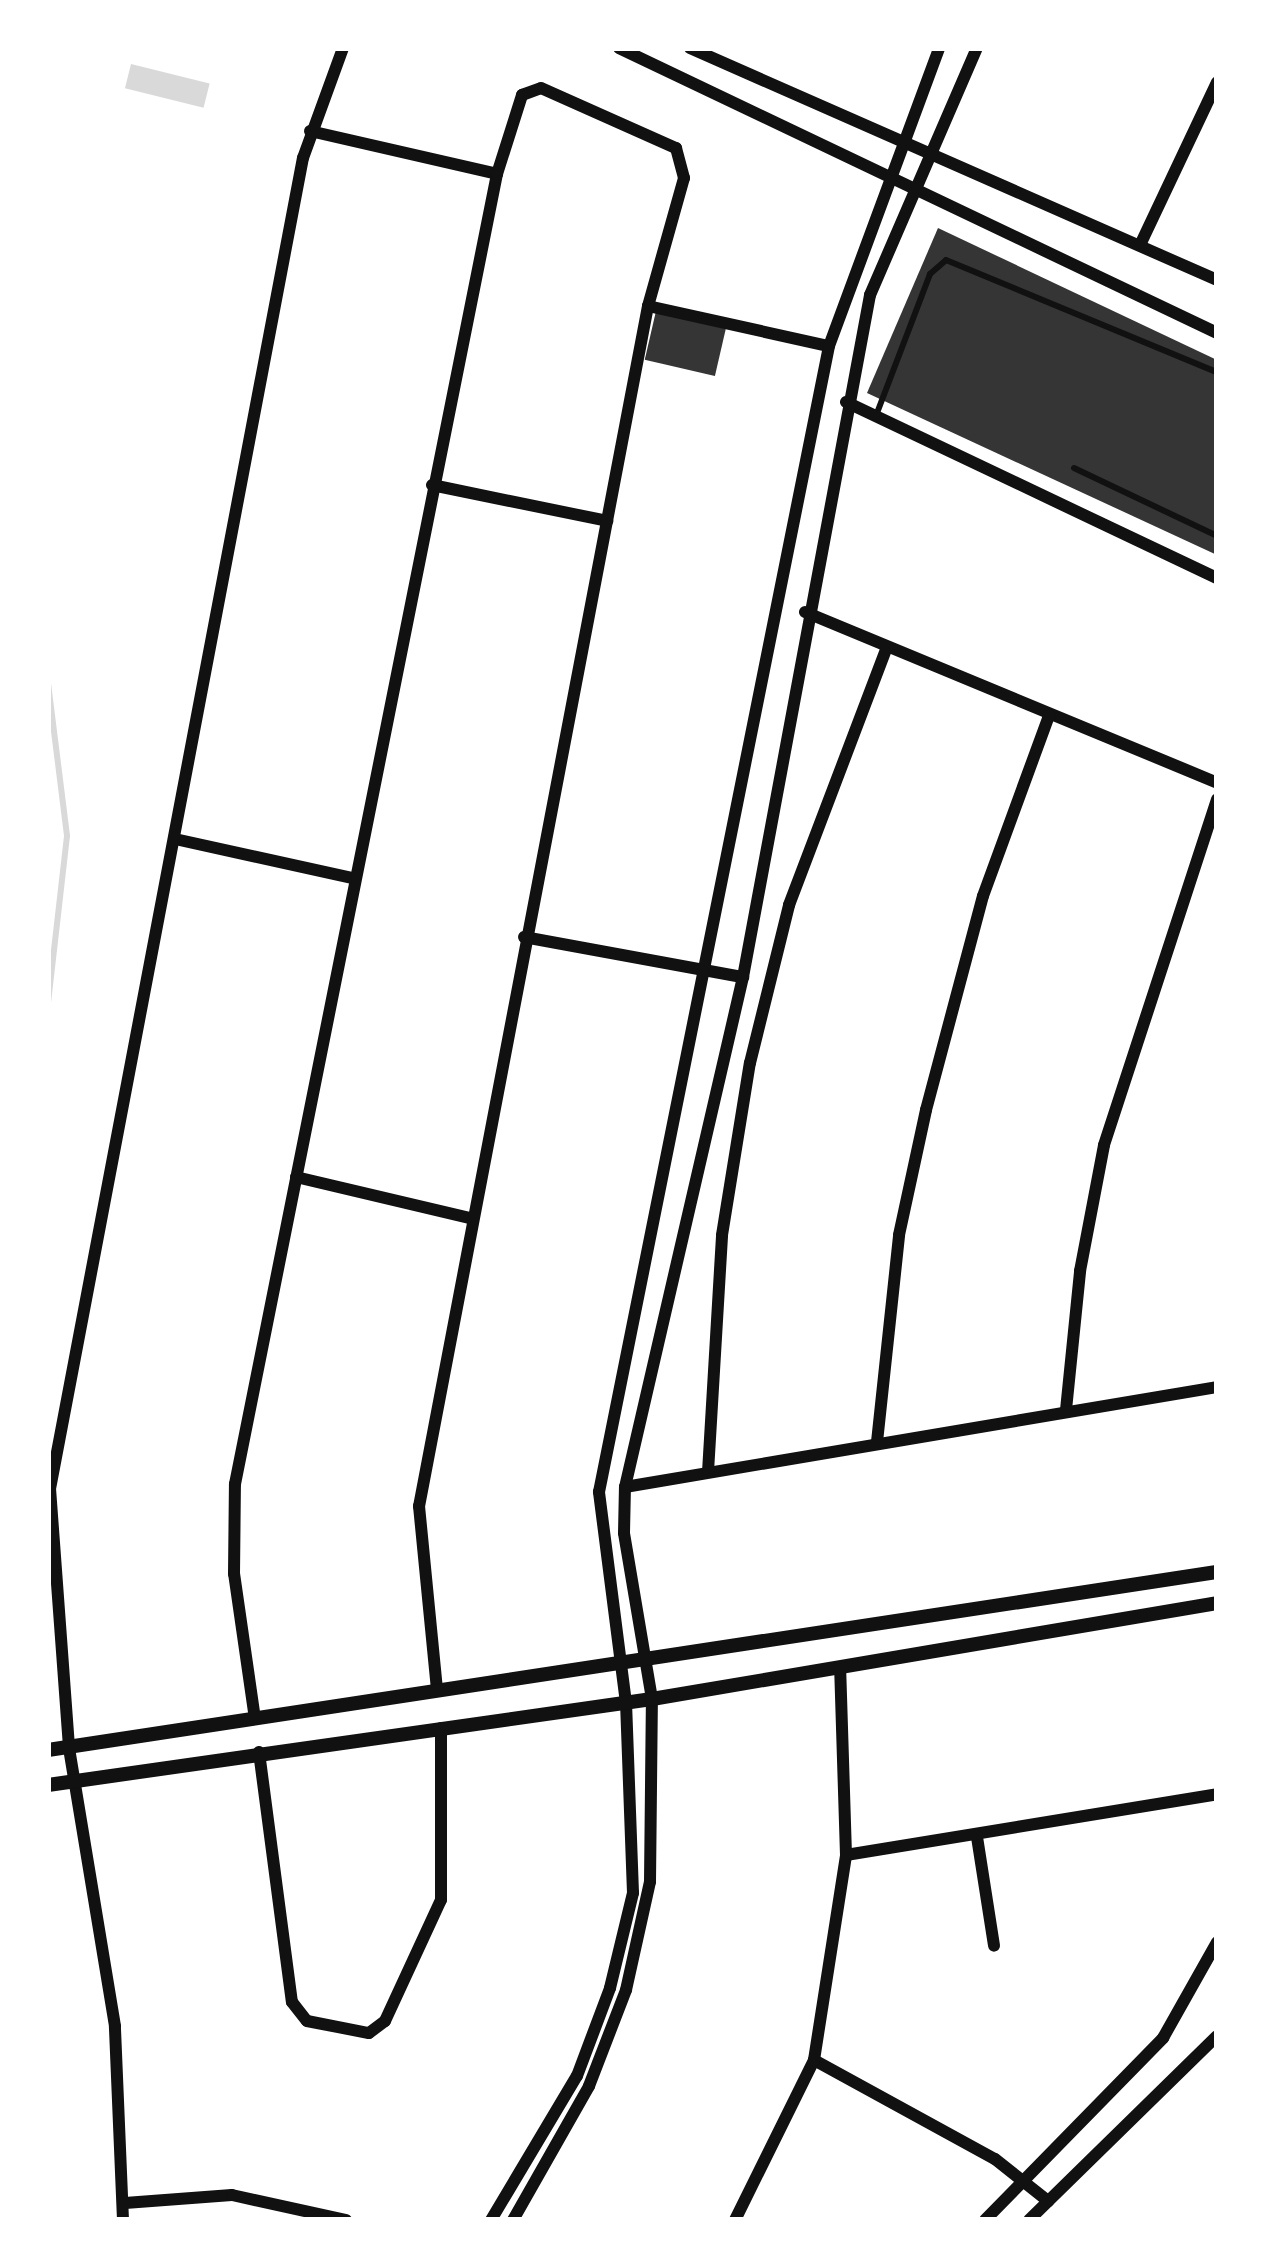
<!DOCTYPE html>
<html>
<head>
<meta charset="utf-8">
<style>
  body { margin:0 }
  #map { position:relative; width:1265px; height:2268px; overflow:hidden; background:#fff; font-family:"DejaVu Sans",sans-serif }
  div>[style] { position:absolute }
  .water>* { inset:0; background:#d9d9d9; transform-origin:0 0 }
  .stream>* { height:6px; margin:-3px; padding:0 3px; transform-origin:3px; border-radius:3px; background:#d9d9d9 }
  .building>* { inset:0; background:#353535; transform-origin:0 0 }
  .service>* { height:6px; margin:-3px; padding:0 3px; transform-origin:3px; border-radius:3px; background:#111 }
  .minor>* { height:12px; margin:-6px; padding:0 6px; transform-origin:6px; border-radius:6px; background:#111 }
  .tertiary>* { height:14px; margin:-7px; padding:0 7px; transform-origin:7px; border-radius:7px; background:#111 }
  span { translate:-50% -50%; white-space:nowrap; text-align:center; line-height:1.15; -webkit-text-stroke:9px #fff; paint-order:stroke }
  .frame { position:absolute; inset:0; border:51px solid #fff; pointer-events:none }
</style>
</head>
<body>
<div id="map">
  <div class="water">
    <i style="left:131px;top:64px;width:81px;height:25px;rotate:14deg"></i>
  </div>
  <div class="stream">
    <i style="left:48px;top:683px;width:154px;rotate:82.9deg"></i>
    <i style="left:67px;top:836px;width:168px;rotate:96.5deg"></i>
  </div>
  <div class="building">
    <i style="clip-path:polygon(938px 228px,1217px 360px,1217px 555px,867px 393px)"></i>
    <i style="left:656px;top:311px;width:72px;height:50px;rotate:13deg"></i>
  </div>
  <div class="service">
    <i style="left:877px;top:413px;width:149px;rotate:-69.1deg"></i>
    <i style="left:930px;top:274px;width:21px;rotate:-41deg"></i>
    <i style="left:946px;top:260px;width:293px;rotate:22.5deg"></i>
    <i style="left:1074px;top:468px;width:158px;rotate:25.4deg"></i>
  </div>
  <div class="minor">
    <i style="left:619px;top:48px;width:662px;rotate:25.48deg"></i>
    <i style="left:690px;top:48px;width:576px;rotate:23.76deg"></i>
    <i style="left:310px;top:131px;width:192px;rotate:12.9deg"></i>
    <i style="left:1141px;top:243px;width:178px;rotate:-64.7deg"></i>
    <i style="left:648px;top:306px;width:185px;rotate:12.5deg"></i>
    <i style="left:846px;top:402px;width:411px;rotate:25.4deg"></i>
    <i style="left:432px;top:485px;width:179px;rotate:11.6deg"></i>
    <i style="left:805px;top:612px;width:446px;rotate:22.5deg"></i>
    <i style="left:175px;top:839px;width:182px;rotate:12.4deg"></i>
    <i style="left:524px;top:937px;width:223px;rotate:10.4deg"></i>
    <i style="left:296px;top:1177px;width:179px;rotate:13.3deg"></i>
    <i style="left:1066px;top:1410px;width:140px;rotate:-84.2deg"></i>
    <i style="left:1080px;top:1271px;width:128px;rotate:-79.2deg"></i>
    <i style="left:1104px;top:1145px;width:364px;rotate:-71.9deg"></i>
    <i style="left:877px;top:1442px;width:208px;rotate:-83.9deg"></i>
    <i style="left:899px;top:1235px;width:128px;rotate:-77.8deg"></i>
    <i style="left:926px;top:1110px;width:221px;rotate:-75.1deg"></i>
    <i style="left:983px;top:896px;width:192px;rotate:-69.9deg"></i>
    <i style="left:708px;top:1472px;width:237px;rotate:-86.6deg"></i>
    <i style="left:722px;top:1235px;width:174px;rotate:-80.8deg"></i>
    <i style="left:750px;top:1063px;width:163px;rotate:-76.1deg"></i>
    <i style="left:789px;top:905px;width:276px;rotate:-69.2deg"></i>
    <i style="left:625px;top:1487px;width:600px;rotate:-9.59deg"></i>
    <i style="left:255px;top:1719px;width:147px;rotate:-98.2deg"></i>
    <i style="left:234px;top:1574px;width:90px;rotate:-89.4deg"></i>
    <i style="left:235px;top:1484px;width:1336px;rotate:-78.69deg"></i>
    <i style="left:497px;top:174px;width:83px;rotate:-72.4deg"></i>
    <i style="left:522px;top:95px;width:20px;rotate:-20deg"></i>
    <i style="left:541px;top:88px;width:148px;rotate:24deg"></i>
    <i style="left:676px;top:148px;width:31px;rotate:75deg"></i>
    <i style="left:684px;top:178px;width:133px;rotate:105.7deg"></i>
    <i style="left:648px;top:306px;width:1222px;rotate:100.8deg"></i>
    <i style="left:419px;top:1506px;width:186px;rotate:84.4deg"></i>
    <i style="left:259px;top:1752px;width:252px;rotate:82.5deg"></i>
    <i style="left:292px;top:2002px;width:24px;rotate:52deg"></i>
    <i style="left:307px;top:2021px;width:63px;rotate:11deg"></i>
    <i style="left:369px;top:2033px;width:20px;rotate:-37deg"></i>
    <i style="left:385px;top:2021px;width:133px;rotate:-65.2deg"></i>
    <i style="left:441px;top:1900px;width:172px;rotate:-90deg"></i>
    <i style="left:977px;top:1837px;width:110px;rotate:81.1deg"></i>
    <i style="left:846px;top:1855px;width:376px;rotate:-9.3deg"></i>
    <i style="left:814px;top:2060px;width:206px;rotate:28.7deg"></i>
    <i style="left:995px;top:2159px;width:68px;rotate:38.4deg"></i>
    <i style="left:125px;top:2203px;width:107px;rotate:-4.3deg"></i>
    <i style="left:232px;top:2195px;width:117px;rotate:12.4deg"></i>
    <i style="left:123px;top:2220px;width:194px;rotate:-92.4deg"></i>
    <i style="left:115px;top:2026px;width:283px;rotate:-99.4deg"></i>
    <i style="left:69px;top:1747px;width:259px;rotate:-94.2deg"></i>
    <i style="left:50px;top:1489px;width:1355px;rotate:-79.24deg"></i>
    <i style="left:303px;top:158px;width:117px;rotate:-70deg"></i>
    <i style="left:491px;top:2220px;width:168px;rotate:-59.2deg"></i>
    <i style="left:577px;top:2076px;width:94px;rotate:-69.4deg"></i>
    <i style="left:610px;top:1988px;width:98px;rotate:-76.4deg"></i>
    <i style="left:633px;top:1893px;width:190px;rotate:-92.1deg"></i>
    <i style="left:626px;top:1703px;width:213px;rotate:-97.3deg"></i>
    <i style="left:599px;top:1492px;width:1169px;rotate:-78.65deg"></i>
    <i style="left:829px;top:346px;width:318px;rotate:-69.7deg"></i>
    <i style="left:513px;top:2220px;width:154px;rotate:-60.4deg"></i>
    <i style="left:589px;top:2086px;width:103px;rotate:-68.9deg"></i>
    <i style="left:626px;top:1990px;width:111px;rotate:-77.5deg"></i>
    <i style="left:650px;top:1882px;width:183px;rotate:-89.4deg"></i>
    <i style="left:652px;top:1699px;width:168px;rotate:-99.6deg"></i>
    <i style="left:624px;top:1533px;width:46px;rotate:-88.8deg"></i>
    <i style="left:625px;top:1487px;width:523px;rotate:-76.97deg"></i>
    <i style="left:743px;top:977px;width:694px;rotate:-79.45deg"></i>
    <i style="left:870px;top:295px;width:269px;rotate:-66.6deg"></i>
    <i style="left:735px;top:2220px;width:178px;rotate:-63.7deg"></i>
    <i style="left:814px;top:2060px;width:207px;rotate:-81.1deg"></i>
    <i style="left:846px;top:1855px;width:188px;rotate:-91.8deg"></i>
    <i style="left:985px;top:2220px;width:255px;rotate:-45.6deg"></i>
    <i style="left:1163px;top:2038px;width:110px;rotate:-60.6deg"></i>
    <i style="left:1029px;top:2220px;width:263px;rotate:-44.4deg"></i>
  </div>
  <div class="tertiary">
    <i style="left:48px;top:1750px;width:1182px;rotate:-8.66deg"></i>
    <i style="left:48px;top:1785px;width:610px;rotate:-8.1deg"></i>
    <i style="left:652px;top:1699px;width:573px;rotate:-9.64deg"></i>
  </div>
  <div class="frame"></div>
</div>
</body>
</html>
